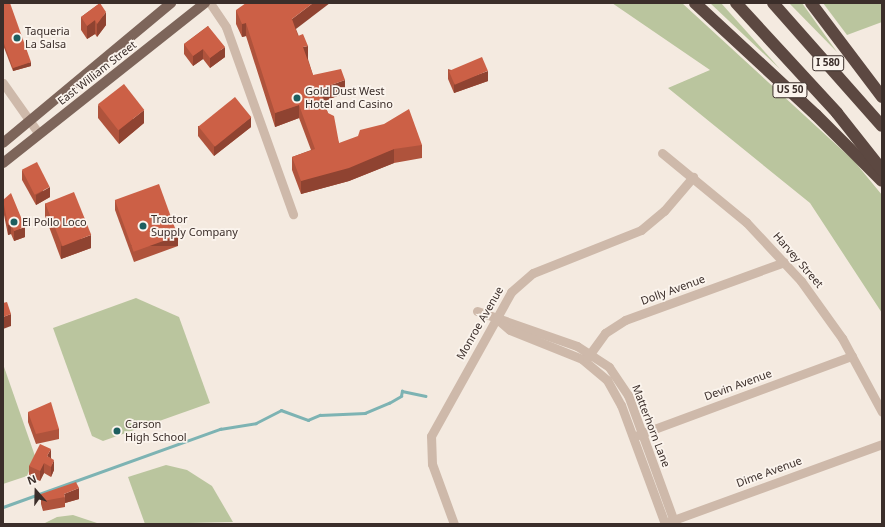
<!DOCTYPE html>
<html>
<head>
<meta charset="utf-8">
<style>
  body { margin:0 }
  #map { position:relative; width:885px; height:527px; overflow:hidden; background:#f4eae0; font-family:"Noto Sans",sans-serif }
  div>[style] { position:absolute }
  .green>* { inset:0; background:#bac59e }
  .stream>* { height:2.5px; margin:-1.25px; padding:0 1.25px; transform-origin:1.25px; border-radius:1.25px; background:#7db3b3 }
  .minor>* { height:9px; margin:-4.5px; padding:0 4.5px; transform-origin:4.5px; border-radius:4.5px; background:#ceb9aa }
  .major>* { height:10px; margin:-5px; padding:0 5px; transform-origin:5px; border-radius:5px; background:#7d655a }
  .highway>* { height:12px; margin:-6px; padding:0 6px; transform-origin:6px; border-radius:6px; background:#5c4841 }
  .wall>* { inset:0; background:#af533c }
  .shaded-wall>* { inset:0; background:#8f4331; transform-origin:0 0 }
  .building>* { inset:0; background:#cc6046; transform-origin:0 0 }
  .dots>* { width:11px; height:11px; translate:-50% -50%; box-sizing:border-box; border:2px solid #fbf4ed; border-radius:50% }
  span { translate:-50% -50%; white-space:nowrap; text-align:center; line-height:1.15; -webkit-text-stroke:3.5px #fbf4ed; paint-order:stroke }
  .shield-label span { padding:1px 3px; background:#fbf4ed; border:1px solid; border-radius:3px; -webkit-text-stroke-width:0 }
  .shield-label { font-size:10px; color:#3b2e2a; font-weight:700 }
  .poi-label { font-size:11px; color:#3b2e2a }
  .left { translate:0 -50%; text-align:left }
  .street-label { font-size:11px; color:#3b2e2a }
  .frame { position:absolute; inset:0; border:4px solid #3b2e2a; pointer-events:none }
  .north { position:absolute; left:16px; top:471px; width:40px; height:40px; -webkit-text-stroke:3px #fbf4ed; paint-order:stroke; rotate:340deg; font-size:11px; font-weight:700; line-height:16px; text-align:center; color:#3b2e2a }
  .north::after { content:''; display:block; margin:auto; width:14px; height:18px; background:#3b2e2a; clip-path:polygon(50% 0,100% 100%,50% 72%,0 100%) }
</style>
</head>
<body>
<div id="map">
  <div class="green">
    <i style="clip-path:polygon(612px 3px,682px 3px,854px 161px,882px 195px,882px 313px,810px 203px,668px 88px,710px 70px)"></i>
    <i style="clip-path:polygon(710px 3px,721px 3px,780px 69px)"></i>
    <i style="clip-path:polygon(789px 3px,802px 3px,837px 52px)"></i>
    <i style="clip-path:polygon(823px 3px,882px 3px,882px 22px,847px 35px)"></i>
    <i style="clip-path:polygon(136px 298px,179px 317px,210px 403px,103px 441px,92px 436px,53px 328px)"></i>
    <i style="clip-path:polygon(3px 364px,35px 456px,27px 476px,3px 484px)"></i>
    <i style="clip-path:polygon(166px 465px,187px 470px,212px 486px,233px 522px,145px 524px,128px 477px)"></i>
    <i style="clip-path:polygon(73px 515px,100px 524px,43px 524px,57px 517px)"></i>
  </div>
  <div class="stream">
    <i style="left:3px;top:507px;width:231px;rotate:-19.8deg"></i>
    <i style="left:220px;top:429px;width:36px;rotate:-9deg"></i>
    <i style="left:256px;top:423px;width:28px;rotate:-27deg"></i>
    <i style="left:281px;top:410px;width:29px;rotate:20deg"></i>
    <i style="left:308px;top:420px;width:13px;rotate:-23deg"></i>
    <i style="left:320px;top:415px;width:45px;rotate:-2.5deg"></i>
    <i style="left:365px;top:413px;width:26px;rotate:-23deg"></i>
    <i style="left:389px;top:403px;width:14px;rotate:-30deg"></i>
    <i style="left:401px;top:396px;width:5px;rotate:-79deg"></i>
    <i style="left:402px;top:391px;width:24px;rotate:12deg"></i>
  </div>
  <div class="minor">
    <i style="left:210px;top:3px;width:29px;rotate:56deg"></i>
    <i style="left:226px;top:27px;width:199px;rotate:70.3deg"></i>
    <i style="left:3px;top:83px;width:62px;rotate:54.8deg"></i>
    <i style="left:662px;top:153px;width:109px;rotate:39.4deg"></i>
    <i style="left:746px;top:222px;width:81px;rotate:47deg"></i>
    <i style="left:801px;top:281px;width:70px;rotate:54.3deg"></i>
    <i style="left:842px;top:338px;width:84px;rotate:61.6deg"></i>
    <i style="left:477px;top:311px;width:106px;rotate:19.3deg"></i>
    <i style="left:577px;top:346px;width:38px;rotate:33deg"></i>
    <i style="left:609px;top:367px;width:34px;rotate:56deg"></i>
    <i style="left:628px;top:395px;width:137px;rotate:70deg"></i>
    <i style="left:496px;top:318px;width:18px;rotate:41deg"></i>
    <i style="left:510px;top:330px;width:78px;rotate:21.9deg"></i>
    <i style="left:582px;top:359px;width:33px;rotate:40deg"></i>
    <i style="left:607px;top:380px;width:29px;rotate:61deg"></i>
    <i style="left:621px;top:405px;width:127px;rotate:69.7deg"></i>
    <i style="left:587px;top:358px;width:31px;rotate:-54deg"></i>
    <i style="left:605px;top:333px;width:24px;rotate:-33deg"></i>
    <i style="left:625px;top:320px;width:169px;rotate:-20deg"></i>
    <i style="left:638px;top:435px;width:228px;rotate:-20.3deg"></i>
    <i style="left:668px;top:522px;width:228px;rotate:-20deg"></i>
    <i style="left:454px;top:524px;width:64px;rotate:-110.1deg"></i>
    <i style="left:432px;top:464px;width:28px;rotate:-92deg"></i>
    <i style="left:431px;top:436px;width:165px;rotate:-60.9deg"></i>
    <i style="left:511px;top:292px;width:29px;rotate:-41deg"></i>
    <i style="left:533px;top:273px;width:116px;rotate:-21.7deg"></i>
    <i style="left:641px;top:230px;width:30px;rotate:-40deg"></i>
    <i style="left:664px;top:211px;width:45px;rotate:-49.5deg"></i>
  </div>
  <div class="major">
    <i style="left:3px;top:143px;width:219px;rotate:-39.8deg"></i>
    <i style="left:3px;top:163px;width:258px;rotate:-38.4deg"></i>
  </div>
  <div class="highway">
    <i style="left:695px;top:3px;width:165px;rotate:42.8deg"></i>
    <i style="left:816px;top:115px;width:93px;rotate:45deg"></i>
    <i style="left:736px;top:3px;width:149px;rotate:47.4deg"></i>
    <i style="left:837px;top:113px;width:73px;rotate:51.7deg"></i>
    <i style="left:773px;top:3px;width:164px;rotate:48.5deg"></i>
    <i style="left:811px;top:3px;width:118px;rotate:52.9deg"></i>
  </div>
  <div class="wall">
    <i style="clip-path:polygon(3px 3px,31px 66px,13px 71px,3px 45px)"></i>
    <i style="clip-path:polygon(100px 3px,106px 25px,97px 37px,95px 34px,87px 39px,81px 30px,81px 17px)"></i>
    <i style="clip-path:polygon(236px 10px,296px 29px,308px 59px,313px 75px,345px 93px,327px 100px,327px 107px,326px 108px,339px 143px,422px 145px,422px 158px,394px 163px,349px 181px,301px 194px,292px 170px,292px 157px,311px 150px,299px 118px,275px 127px,246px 36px,242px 37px,236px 24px)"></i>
    <i style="clip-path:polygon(208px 26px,225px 57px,210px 68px,203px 59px,193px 66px,184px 54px,184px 44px)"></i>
    <i style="clip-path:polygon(448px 69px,488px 81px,454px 93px,448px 79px)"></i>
    <i style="clip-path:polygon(98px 105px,144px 123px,119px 144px,98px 118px)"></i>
    <i style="clip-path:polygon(198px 126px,251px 127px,214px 156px,198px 136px)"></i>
    <i style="clip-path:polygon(22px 170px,50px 197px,36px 205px,22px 180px)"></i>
    <i style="clip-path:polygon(3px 200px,25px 237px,14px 241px,11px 234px,8px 235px,3px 210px)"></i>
    <i style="clip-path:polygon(115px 200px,178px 246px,134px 262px,115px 210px)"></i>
    <i style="clip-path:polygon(45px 203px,91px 248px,61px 259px,45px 216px)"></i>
    <i style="clip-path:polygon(28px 412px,59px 429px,59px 439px,36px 444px,28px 422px)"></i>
    <i style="clip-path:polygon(51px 458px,54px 470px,51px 477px,44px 473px,40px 481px,29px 476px,29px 466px)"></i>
    <i style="clip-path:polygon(41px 494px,79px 499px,65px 503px,65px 507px,43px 511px,41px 504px)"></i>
  </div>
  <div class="shaded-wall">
    <i style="clip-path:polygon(313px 3px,330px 3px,292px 32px,292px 19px)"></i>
    <i style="clip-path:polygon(106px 12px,106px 25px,97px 37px,97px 24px)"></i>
    <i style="clip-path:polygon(95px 20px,95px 34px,87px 39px,87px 26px)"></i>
    <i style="clip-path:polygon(246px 23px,246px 36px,242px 37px,242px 24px)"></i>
    <i style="clip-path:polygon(308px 46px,308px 59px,303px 61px,303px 47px)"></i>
    <i style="clip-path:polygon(225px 47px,225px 57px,210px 68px,210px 58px)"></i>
    <i style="clip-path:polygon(203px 49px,203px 59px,193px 66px,193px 56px)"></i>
    <i style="clip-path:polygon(31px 62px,31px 66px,13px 71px,13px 68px)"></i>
    <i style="clip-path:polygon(488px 71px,488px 81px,454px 93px,454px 83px)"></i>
    <i style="clip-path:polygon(345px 80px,345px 93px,327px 100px,327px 107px,322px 110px,322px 96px,325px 87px)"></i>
    <i style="clip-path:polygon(299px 105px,299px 118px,275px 127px,275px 113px)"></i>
    <i style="clip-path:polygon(144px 110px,144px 123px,119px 144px,119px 130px)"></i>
    <i style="clip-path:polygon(251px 117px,251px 127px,214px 156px,214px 146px)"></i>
    <i style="clip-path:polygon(394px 149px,394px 163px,349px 181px,301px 194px,301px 181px)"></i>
    <i style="clip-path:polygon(50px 187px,50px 197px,36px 205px,36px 195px)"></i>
    <i style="clip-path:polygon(11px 224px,11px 234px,8px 235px,8px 225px)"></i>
    <i style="clip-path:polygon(25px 227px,25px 237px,14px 241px,14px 231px)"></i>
    <i style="clip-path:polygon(91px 235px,91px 248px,61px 259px,61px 246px)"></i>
    <i style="left:178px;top:236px;width:10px;height:47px;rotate:90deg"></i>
    <i style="clip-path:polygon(11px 314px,11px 326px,3px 329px,3px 317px)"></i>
    <i style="clip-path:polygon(51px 449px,51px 459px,47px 456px)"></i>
    <i style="clip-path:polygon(54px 460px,54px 470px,51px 477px,51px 467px)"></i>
    <i style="clip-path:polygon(44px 463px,44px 473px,40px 481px,40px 471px)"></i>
    <i style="clip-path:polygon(79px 488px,79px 499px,65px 503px,65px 497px,64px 494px)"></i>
  </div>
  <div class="building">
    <i style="clip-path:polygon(3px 3px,10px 3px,31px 62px,13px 68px,3px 41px)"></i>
    <i style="clip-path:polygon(100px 3px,106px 12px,97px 24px,95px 20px,87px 26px,81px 17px)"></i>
    <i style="clip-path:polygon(246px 3px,313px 3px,292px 19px,298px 36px,303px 34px,308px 46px,303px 47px,313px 75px,341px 69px,345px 80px,325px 87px,327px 94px,322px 96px,328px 113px,334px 116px,339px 143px,358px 136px,360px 130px,384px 124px,409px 109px,422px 145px,394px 149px,349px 168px,301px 181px,292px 157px,315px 149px,299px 105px,275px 113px,246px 23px,242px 24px,236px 10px)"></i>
    <i style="clip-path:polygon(208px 26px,225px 47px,210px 58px,203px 49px,193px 56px,184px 44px)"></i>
    <i style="left:482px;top:57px;width:15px;height:36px;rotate:67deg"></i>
    <i style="left:124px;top:84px;width:33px;height:33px;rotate:52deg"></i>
    <i style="left:235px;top:97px;width:26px;height:47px;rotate:51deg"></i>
    <i style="left:37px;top:162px;width:28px;height:17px;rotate:63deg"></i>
    <i style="left:159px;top:184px;width:55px;height:47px;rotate:70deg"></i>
    <i style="left:74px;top:192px;width:46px;height:31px;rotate:68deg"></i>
    <i style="clip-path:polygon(11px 193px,25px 227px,14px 231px,11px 224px,8px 225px,3px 200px)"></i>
    <i style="clip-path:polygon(7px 302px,11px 314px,3px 317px,3px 303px)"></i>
    <i style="clip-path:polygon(51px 402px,59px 429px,36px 434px,28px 412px)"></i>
    <i style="clip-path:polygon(40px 444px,51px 449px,47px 456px,54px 460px,51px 467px,44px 463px,40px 471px,29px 466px)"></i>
    <i style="clip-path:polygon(76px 482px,79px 488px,64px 494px,65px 497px,43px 501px,41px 494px)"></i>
  </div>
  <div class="dots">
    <i style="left:17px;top:38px;background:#1d5e5f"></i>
    <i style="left:297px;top:98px;background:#1d5e5f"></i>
    <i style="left:14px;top:222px;background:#1d5e5f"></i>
    <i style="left:143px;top:226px;background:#1d5e5f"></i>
    <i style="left:117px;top:431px;background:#1d5e5f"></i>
  </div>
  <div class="shield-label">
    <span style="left:828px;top:63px">I 580</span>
    <span style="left:790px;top:90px">US 50</span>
  </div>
  <div class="poi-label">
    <span class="left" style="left:25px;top:38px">Taqueria<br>La Salsa</span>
    <span class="left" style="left:305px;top:98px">Gold Dust West<br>Hotel and Casino</span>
    <span class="left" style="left:151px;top:226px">Tractor<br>Supply Company</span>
    <span class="left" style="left:22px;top:222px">El Pollo Loco</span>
    <span class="left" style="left:125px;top:431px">Carson<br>High School</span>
  </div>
  <div class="street-label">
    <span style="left:97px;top:73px;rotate:-38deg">East William Street</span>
    <span style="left:798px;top:260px;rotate:49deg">Harvey Street</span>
    <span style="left:673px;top:290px;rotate:-20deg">Dolly Avenue</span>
    <span style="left:480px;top:323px;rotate:-60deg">Monroe Avenue</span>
    <span style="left:738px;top:385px;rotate:-20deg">Devin Avenue</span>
    <span style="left:651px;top:426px;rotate:69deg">Matterhorn Lane</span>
    <span style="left:769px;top:472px;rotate:-20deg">Dime Avenue</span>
  </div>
  <div class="frame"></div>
  <div class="north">N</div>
</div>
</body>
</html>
